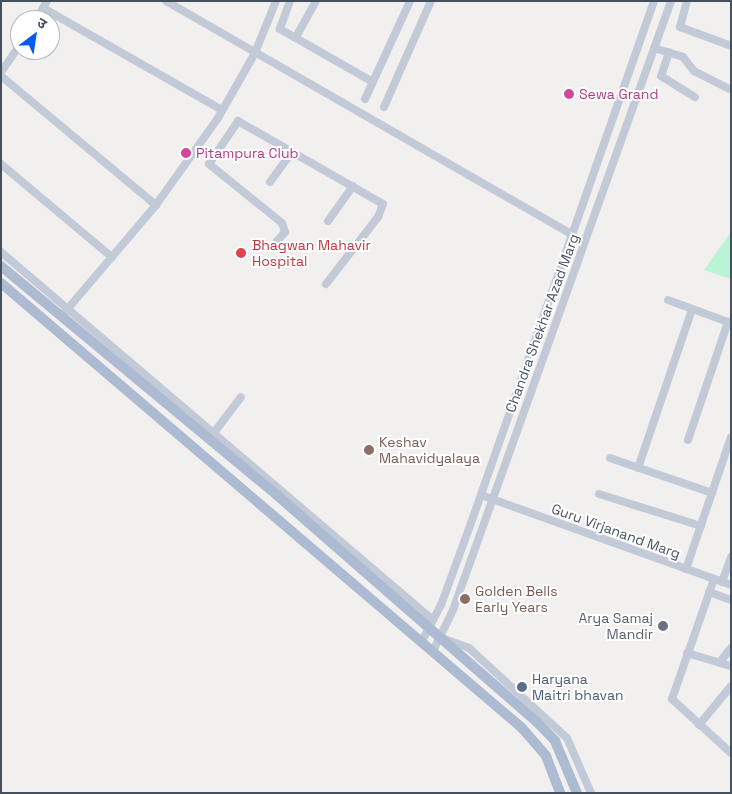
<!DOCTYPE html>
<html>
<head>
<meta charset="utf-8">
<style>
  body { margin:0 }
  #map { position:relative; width:732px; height:794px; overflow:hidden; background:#f2efef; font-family:"Space Grotesk","Noto Sans Devanagari",sans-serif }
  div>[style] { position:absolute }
  .green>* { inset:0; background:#b8f4d5 }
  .minor>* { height:8px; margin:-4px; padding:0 4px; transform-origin:4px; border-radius:4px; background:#c1cad6 }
  .major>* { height:10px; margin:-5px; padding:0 5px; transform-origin:5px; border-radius:5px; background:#acbbd1 }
  .dots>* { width:14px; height:14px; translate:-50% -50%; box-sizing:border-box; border:2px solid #fff; border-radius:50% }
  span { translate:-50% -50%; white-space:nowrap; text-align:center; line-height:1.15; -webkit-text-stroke:4px #fff; paint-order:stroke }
  .hotel-label { font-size:14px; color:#b23c85 }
  .left { translate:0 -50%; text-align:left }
  .health-label { font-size:14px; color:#be3a42 }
  .street-label { font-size:14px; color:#45505f }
  .education-label { font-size:14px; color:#785e54 }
  .worship-label { font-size:14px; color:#5b616d }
  .right { translate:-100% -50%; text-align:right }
  .service-label { font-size:14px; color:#4e5e75 }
  .frame { position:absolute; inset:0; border:2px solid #45505f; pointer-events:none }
  .north { position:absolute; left:10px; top:10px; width:50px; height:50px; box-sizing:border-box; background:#fff; border:1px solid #b5b9bf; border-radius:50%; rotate:31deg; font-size:14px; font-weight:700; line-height:20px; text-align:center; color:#45505f }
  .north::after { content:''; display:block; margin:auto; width:18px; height:22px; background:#0459f7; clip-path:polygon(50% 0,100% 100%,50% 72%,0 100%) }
</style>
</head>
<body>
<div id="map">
  <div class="green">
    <i style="clip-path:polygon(731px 232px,731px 279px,704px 270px)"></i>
  </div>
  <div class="minor">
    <i style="left:166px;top:1px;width:468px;rotate:29.9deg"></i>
    <i style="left:290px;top:1px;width:30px;rotate:110deg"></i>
    <i style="left:280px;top:29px;width:107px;rotate:29.7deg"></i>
    <i style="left:687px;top:1px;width:27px;rotate:105deg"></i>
    <i style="left:680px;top:27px;width:54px;rotate:20.4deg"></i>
    <i style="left:43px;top:8px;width:206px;rotate:29.7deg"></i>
    <i style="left:36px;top:20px;width:22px;rotate:-60deg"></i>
    <i style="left:296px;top:37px;width:41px;rotate:-60.9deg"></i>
    <i style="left:654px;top:48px;width:30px;rotate:17deg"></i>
    <i style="left:683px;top:57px;width:18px;rotate:52deg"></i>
    <i style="left:694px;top:71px;width:39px;rotate:27deg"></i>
    <i style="left:669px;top:52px;width:25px;rotate:108deg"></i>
    <i style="left:661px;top:76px;width:40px;rotate:32deg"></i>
    <i style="left:1px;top:72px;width:33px;rotate:-55deg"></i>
    <i style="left:1px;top:76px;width:202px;rotate:39.8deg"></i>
    <i style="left:365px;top:99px;width:108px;rotate:-65.3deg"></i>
    <i style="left:384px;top:107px;width:116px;rotate:-66.1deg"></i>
    <i style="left:1px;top:164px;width:145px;rotate:40deg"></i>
    <i style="left:270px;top:182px;width:37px;rotate:-54deg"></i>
    <i style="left:328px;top:221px;width:43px;rotate:-54.5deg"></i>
    <i style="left:277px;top:241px;width:12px;rotate:-48deg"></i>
    <i style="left:285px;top:232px;width:9px;rotate:-108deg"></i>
    <i style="left:282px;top:223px;width:94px;rotate:-141.1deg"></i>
    <i style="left:209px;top:164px;width:52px;rotate:-56deg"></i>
    <i style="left:238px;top:121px;width:167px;rotate:29.8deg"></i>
    <i style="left:383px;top:204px;width:14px;rotate:111deg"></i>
    <i style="left:378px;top:217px;width:85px;rotate:127.8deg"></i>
    <i style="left:1px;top:252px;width:567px;rotate:40.43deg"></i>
    <i style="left:668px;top:300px;width:67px;rotate:20.1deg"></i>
    <i style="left:65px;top:312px;width:140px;rotate:-49.6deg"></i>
    <i style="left:156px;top:205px;width:107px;rotate:-54.5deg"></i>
    <i style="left:218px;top:118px;width:75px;rotate:-60.4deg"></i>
    <i style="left:255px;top:53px;width:56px;rotate:-68deg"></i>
    <i style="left:210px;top:438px;width:51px;rotate:-52.9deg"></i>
    <i style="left:688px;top:440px;width:125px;rotate:-71.3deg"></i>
    <i style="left:610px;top:458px;width:108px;rotate:18.9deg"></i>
    <i style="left:638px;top:468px;width:168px;rotate:-71.2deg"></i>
    <i style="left:599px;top:494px;width:107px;rotate:17.4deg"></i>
    <i style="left:481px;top:495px;width:266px;rotate:19.8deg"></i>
    <i style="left:686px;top:569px;width:139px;rotate:-71.2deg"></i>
    <i style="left:714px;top:579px;width:127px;rotate:109.3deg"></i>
    <i style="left:672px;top:699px;width:80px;rotate:42.5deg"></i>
    <i style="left:722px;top:582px;width:27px;rotate:-70deg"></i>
    <i style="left:709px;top:592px;width:23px;rotate:20deg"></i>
    <i style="left:442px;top:638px;width:29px;rotate:20deg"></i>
    <i style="left:469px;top:648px;width:133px;rotate:42.6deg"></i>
    <i style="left:567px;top:738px;width:60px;rotate:66.4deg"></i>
    <i style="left:422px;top:641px;width:41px;rotate:-62.2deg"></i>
    <i style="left:441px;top:605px;width:87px;rotate:-69.9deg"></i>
    <i style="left:471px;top:523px;width:553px;rotate:-70.68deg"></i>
    <i style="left:433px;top:651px;width:46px;rotate:-64deg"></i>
    <i style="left:453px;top:610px;width:647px;rotate:-70.3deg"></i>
    <i style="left:687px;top:653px;width:46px;rotate:16.5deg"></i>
    <i style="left:720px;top:662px;width:18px;rotate:-52deg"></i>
    <i style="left:699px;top:725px;width:50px;rotate:-50.6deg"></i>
  </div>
  <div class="major">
    <i style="left:1px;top:266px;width:351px;rotate:39.7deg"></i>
    <i style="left:271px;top:490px;width:352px;rotate:41.1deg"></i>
    <i style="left:536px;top:721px;width:28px;rotate:46deg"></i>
    <i style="left:555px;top:741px;width:56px;rotate:67.1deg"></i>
    <i style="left:1px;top:283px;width:685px;rotate:40.5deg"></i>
    <i style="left:522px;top:728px;width:37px;rotate:49deg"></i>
    <i style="left:546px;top:756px;width:40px;rotate:69deg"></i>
  </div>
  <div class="dots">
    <i style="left:569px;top:94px;background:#d1479c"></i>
    <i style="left:186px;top:153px;background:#d1479c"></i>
    <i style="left:241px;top:253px;background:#e0444e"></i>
    <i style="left:369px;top:450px;background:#8d6e63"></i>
    <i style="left:465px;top:599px;background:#8d6e63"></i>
    <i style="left:663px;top:626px;background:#6b7280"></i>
    <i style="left:522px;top:687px;background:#5c6f8a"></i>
  </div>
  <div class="hotel-label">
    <span class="left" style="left:579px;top:94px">Sewa Grand</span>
    <span class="left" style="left:196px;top:153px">Pitampura Club</span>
  </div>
  <div class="health-label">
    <span class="left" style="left:252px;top:253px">Bhagwan Mahavir<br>Hospital</span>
  </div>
  <div class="street-label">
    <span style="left:542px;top:323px;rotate:-70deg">Chandra Shekhar Azad Marg</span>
    <span style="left:616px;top:531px;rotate:20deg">Guru Virjanand Marg</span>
  </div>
  <div class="education-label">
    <span class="left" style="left:379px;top:450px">Keshav<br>Mahavidyalaya</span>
    <span class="left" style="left:475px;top:599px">Golden Bells<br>Early Years</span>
  </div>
  <div class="worship-label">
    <span class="right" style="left:653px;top:626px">Arya Samaj<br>Mandir</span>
  </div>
  <div class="service-label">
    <span class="left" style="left:532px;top:687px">Haryana<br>Maitri bhavan</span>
  </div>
  <div class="frame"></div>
  <div class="north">उ</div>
</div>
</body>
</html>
